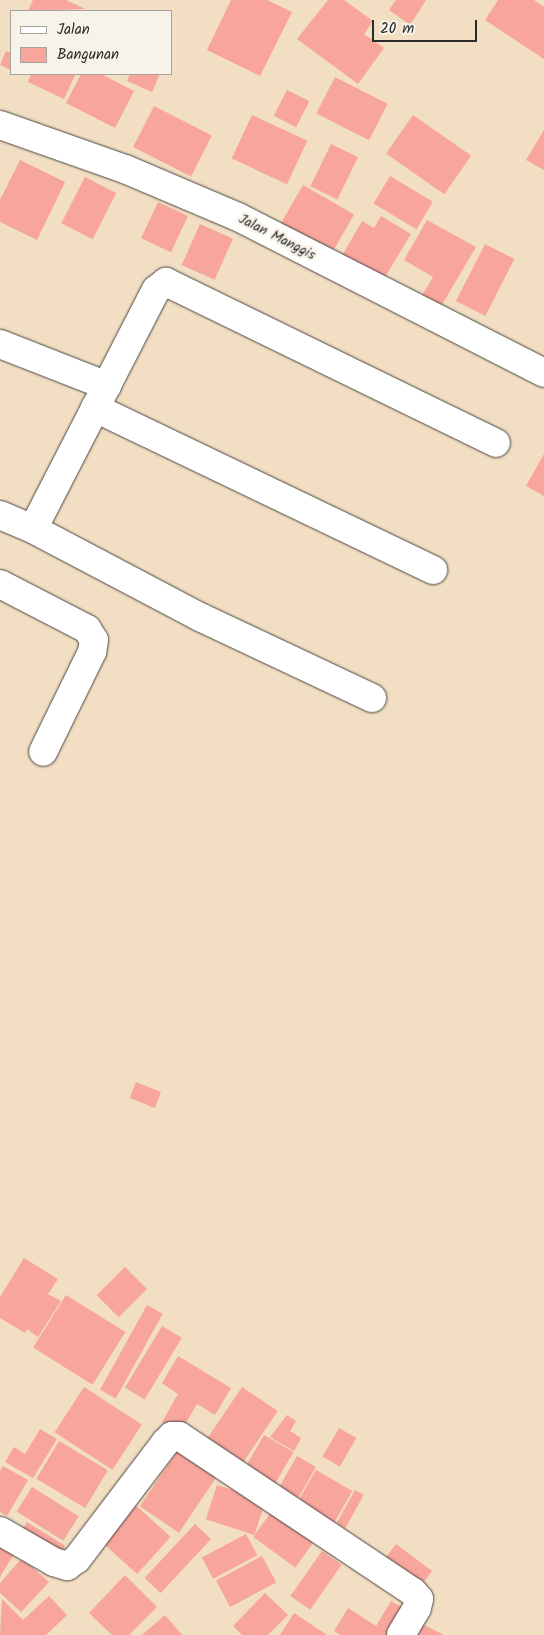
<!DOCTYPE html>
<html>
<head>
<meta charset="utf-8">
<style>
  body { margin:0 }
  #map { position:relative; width:544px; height:1635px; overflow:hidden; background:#f2dec2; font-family:Kalam,sans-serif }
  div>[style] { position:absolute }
  .building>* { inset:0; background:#f8a59c; transform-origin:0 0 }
  .roads { filter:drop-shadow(0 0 1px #494642) drop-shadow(0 0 1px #494642) }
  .street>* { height:28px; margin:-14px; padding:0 14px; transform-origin:14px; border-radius:14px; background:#fff }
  span { translate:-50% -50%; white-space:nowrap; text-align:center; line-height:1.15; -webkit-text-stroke:5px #f7f3e8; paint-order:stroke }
  .street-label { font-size:14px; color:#2b2b2b }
  .legend { position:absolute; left:10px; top:10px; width:162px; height:65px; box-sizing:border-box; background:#f7f3e8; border:1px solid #a5a39c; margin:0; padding:6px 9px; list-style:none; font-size:15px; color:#2b2b2b }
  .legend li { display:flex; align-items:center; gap:10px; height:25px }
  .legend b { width:25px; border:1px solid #a5a39c }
  .scale { position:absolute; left:372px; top:20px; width:105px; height:22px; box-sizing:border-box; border:2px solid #2b2b2b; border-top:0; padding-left:6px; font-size:15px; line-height:18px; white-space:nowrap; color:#2b2b2b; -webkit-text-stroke:4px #f7f3e8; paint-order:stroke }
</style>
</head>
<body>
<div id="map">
  <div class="building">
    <i style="clip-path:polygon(33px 0,66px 0,85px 9px,28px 11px)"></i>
    <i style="clip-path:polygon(231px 0,267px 0,292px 12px,260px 76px,207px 50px)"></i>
    <i style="clip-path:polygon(328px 0,344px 0,373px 21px,364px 34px,384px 48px,358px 84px,297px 39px)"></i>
    <i style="clip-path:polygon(396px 0,426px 0,410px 25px,389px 10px)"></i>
    <i style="clip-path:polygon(498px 0,534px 0,544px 7px,544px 59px,485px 20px)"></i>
    <i style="clip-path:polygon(6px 51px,11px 53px,11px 70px,0 65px)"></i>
    <i style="clip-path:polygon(31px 74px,73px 74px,75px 75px,64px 99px,28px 82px)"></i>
    <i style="clip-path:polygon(81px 74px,101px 74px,134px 91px,115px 128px,66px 103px)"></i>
    <i style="clip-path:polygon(130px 74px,155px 74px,159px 76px,152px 92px,127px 81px)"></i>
    <i style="left:335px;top:77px;width:59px;height:41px;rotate:27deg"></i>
    <i style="left:287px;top:90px;width:25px;height:29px;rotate:27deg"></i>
    <i style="left:154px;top:106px;width:65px;height:46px;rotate:27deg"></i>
    <i style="left:252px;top:115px;width:61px;height:48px;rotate:25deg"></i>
    <i style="left:413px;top:115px;width:71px;height:47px;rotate:35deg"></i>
    <i style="clip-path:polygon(544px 130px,544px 170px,526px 160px)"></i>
    <i style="left:331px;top:144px;width:30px;height:47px;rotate:26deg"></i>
    <i style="clip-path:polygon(20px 160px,65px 182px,37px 240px,0 222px,0 200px)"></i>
    <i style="left:390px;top:176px;width:50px;height:32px;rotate:31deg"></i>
    <i style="left:85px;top:177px;width:35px;height:52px;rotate:27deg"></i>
    <i style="left:303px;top:185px;width:59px;height:47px;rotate:30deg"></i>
    <i style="left:158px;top:202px;width:33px;height:40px;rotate:25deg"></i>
    <i style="clip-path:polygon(381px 216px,411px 234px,382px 282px,340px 259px,362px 221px,374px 228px)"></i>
    <i style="clip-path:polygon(427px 220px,476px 247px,440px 308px,421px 297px,433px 277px,404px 260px)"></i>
    <i style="left:200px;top:224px;width:36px;height:45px;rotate:24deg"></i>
    <i style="left:485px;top:244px;width:33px;height:64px;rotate:27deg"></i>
    <i style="clip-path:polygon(544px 454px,544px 496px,526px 486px)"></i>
    <i style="left:136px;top:1082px;width:27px;height:17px;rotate:22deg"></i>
    <i style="clip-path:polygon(24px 1258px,58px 1279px,48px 1294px,61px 1301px,38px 1337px,27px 1329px,25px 1333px,0 1318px,0 1297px)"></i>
    <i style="left:125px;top:1267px;width:31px;height:40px;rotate:45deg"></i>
    <i style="left:66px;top:1295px;width:70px;height:62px;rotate:32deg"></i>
    <i style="left:147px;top:1305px;width:18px;height:97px;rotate:29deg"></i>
    <i style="left:162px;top:1326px;width:23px;height:72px;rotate:31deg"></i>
    <i style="clip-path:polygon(178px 1356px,231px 1388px,215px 1415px,197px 1404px,180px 1433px,162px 1422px,178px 1394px,162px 1383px)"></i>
    <i style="left:84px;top:1387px;width:69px;height:54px;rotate:33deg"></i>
    <i style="left:242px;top:1387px;width:43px;height:71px;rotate:34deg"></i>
    <i style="clip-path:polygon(287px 1415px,296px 1421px,290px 1431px,301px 1438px,294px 1451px,270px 1437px)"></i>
    <i style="left:339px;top:1428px;width:20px;height:33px;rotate:30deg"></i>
    <i style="clip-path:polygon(40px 1429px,57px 1439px,33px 1478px,5px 1462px,14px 1447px,25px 1454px)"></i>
    <i style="left:264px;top:1435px;width:34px;height:46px;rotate:30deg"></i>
    <i style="left:59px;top:1441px;width:57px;height:44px;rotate:31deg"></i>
    <i style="left:178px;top:1450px;width:47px;height:68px;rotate:34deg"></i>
    <i style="left:297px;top:1456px;width:22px;height:36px;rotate:30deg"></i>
    <i style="clip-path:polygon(3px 1466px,28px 1480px,7px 1516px,0 1512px,0 1471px)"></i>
    <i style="left:316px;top:1470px;width:42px;height:44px;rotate:30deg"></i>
    <i style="left:217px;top:1485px;width:51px;height:36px;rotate:18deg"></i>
    <i style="left:32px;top:1487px;width:55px;height:29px;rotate:32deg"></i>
    <i style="left:355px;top:1490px;width:10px;height:38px;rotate:29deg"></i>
    <i style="left:132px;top:1502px;width:52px;height:50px;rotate:42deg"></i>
    <i style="left:272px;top:1511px;width:52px;height:32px;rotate:36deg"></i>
    <i style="left:27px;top:1522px;width:45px;height:19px;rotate:32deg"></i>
    <i style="left:195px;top:1524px;width:22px;height:74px;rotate:43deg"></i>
    <i style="left:246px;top:1534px;width:24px;height:50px;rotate:62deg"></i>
    <i style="left:396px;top:1544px;width:45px;height:25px;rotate:37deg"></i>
    <i style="clip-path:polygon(0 1546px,14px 1554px,0 1577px)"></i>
    <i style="left:322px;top:1551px;width:24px;height:55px;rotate:35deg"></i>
    <i style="left:262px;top:1556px;width:30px;height:52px;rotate:62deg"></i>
    <i style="clip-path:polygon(22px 1558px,49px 1582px,21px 1612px,0 1593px,0 1583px)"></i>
    <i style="clip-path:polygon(125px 1575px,157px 1607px,129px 1635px,112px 1635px,89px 1613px)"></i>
    <i style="clip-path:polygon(265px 1593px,288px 1615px,268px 1635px,242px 1635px,233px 1626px)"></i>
    <i style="clip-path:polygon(49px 1596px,67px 1615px,46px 1635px,0 1635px,2px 1599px,23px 1620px)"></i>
    <i style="clip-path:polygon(391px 1601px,407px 1610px,392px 1635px,341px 1635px,334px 1631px,348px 1608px,376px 1626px)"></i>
    <i style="clip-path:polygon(294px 1613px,327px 1635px,280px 1635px)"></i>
    <i style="clip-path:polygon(165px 1615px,182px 1635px,142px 1635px)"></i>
    <i style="clip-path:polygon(412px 1619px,444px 1635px,404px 1635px)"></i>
  </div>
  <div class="roads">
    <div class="street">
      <i style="left:0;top:125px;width:133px;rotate:19.4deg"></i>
      <i style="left:125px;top:169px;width:123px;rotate:23deg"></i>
      <i style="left:238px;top:217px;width:343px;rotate:27deg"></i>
      <i style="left:0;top:344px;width:115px;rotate:21.4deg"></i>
      <i style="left:95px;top:408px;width:375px;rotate:25.6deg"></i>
      <i style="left:0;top:515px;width:36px;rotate:23deg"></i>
      <i style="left:33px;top:529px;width:191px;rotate:27.8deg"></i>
      <i style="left:202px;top:618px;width:188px;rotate:25.2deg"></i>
      <i style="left:33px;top:529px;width:269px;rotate:-62.8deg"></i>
      <i style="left:156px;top:290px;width:13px;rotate:-39deg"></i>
      <i style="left:166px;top:282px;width:367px;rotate:26deg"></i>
      <i style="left:0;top:584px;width:98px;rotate:27.3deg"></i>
      <i style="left:87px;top:629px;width:13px;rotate:58deg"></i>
      <i style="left:94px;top:640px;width:12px;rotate:99deg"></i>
      <i style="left:92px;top:652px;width:111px;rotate:116.1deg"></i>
      <i style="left:0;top:1531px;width:62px;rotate:29.9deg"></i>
      <i style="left:54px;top:1562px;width:14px;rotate:17deg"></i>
      <i style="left:67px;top:1566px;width:12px;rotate:-35deg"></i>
      <i style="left:77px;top:1559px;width:146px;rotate:-52.8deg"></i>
      <i style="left:165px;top:1443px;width:10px;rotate:-45deg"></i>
      <i style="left:172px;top:1436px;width:7px"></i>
      <i style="left:179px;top:1436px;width:281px;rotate:33.7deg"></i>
      <i style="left:413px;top:1592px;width:9px;rotate:49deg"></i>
      <i style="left:419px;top:1599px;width:9px;rotate:103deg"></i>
      <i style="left:417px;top:1608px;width:31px;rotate:121deg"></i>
    </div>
  </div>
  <div class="street-label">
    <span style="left:277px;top:237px;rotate:27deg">Jalan Manggis</span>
  </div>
  <ul class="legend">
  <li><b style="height:6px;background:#fff"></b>Jalan</li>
  <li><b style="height:14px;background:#f8a59c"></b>Bangunan</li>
  </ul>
  <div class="scale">20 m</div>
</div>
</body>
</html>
